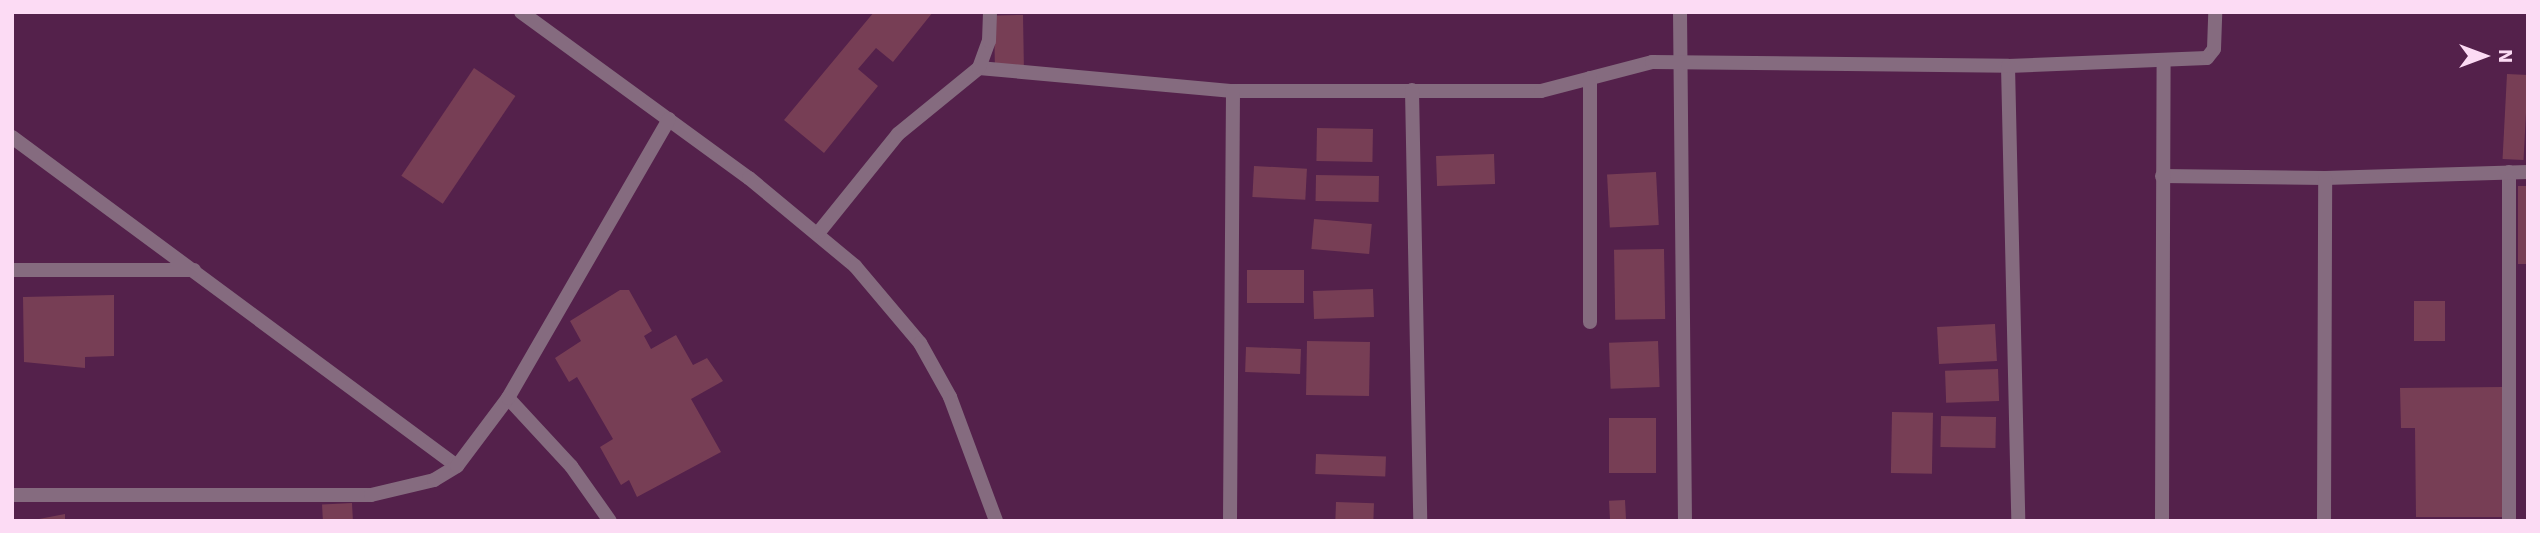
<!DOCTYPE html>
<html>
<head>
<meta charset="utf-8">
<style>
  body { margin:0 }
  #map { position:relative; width:2540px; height:533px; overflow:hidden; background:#54214b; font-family:"Work Sans",sans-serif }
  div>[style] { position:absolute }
  .building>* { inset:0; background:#773e55; transform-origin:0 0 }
  .minor>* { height:14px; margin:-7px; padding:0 7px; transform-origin:7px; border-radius:7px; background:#856b7f }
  span { translate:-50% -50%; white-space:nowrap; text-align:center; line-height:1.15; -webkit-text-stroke:5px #54214b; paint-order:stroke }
  .frame { position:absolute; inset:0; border:14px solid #fcdbf4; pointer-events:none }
  .north { position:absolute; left:2449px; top:21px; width:70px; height:70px; -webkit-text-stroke:5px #54214b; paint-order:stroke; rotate:90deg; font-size:19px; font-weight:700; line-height:28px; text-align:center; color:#fcdbf4 }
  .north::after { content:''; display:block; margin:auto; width:24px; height:32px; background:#fcdbf4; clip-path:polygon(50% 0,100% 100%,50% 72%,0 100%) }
</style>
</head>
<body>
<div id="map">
  <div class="building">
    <i style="clip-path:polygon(874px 12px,933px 12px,893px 62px,876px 48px,858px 69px,878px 86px,824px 153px,784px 120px)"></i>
    <i style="left:1023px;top:15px;width:51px;height:29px;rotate:89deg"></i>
    <i style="left:474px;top:68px;width:50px;height:130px;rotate:34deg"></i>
    <i style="left:2507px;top:74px;width:21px;height:85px;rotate:3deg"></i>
    <i style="left:1317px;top:128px;width:56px;height:33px;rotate:1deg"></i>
    <i style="left:1494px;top:154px;width:30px;height:58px;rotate:88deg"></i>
    <i style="left:1254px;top:166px;width:53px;height:31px;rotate:3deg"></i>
    <i style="left:1656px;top:172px;width:53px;height:49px;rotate:87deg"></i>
    <i style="left:1316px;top:175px;width:63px;height:26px;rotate:1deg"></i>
    <i style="left:2518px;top:186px;width:10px;height:78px"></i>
    <i style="left:1314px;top:219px;width:58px;height:30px;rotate:5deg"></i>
    <i style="left:1664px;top:249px;width:70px;height:50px;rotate:89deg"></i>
    <i style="left:1247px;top:270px;width:57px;height:33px"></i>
    <i style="left:1373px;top:289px;width:28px;height:60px;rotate:88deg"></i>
    <i style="clip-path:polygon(620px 290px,629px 290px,652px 331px,644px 336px,651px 349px,676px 335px,693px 365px,707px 358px,723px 381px,691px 399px,721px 452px,637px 497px,629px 480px,621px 485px,600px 447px,613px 439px,577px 377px,569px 382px,555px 358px,581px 341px,570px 321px)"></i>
    <i style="clip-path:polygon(114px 295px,114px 356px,85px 357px,85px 368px,24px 362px,23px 297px)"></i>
    <i style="left:2414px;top:301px;width:31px;height:40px"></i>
    <i style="left:1995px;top:324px;width:37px;height:58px;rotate:87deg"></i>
    <i style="left:1307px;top:341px;width:63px;height:54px;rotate:1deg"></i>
    <i style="left:1658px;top:341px;width:46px;height:49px;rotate:88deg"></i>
    <i style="left:1246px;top:347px;width:55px;height:25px;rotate:2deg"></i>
    <i style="left:1998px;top:369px;width:32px;height:53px;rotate:88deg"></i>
    <i style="clip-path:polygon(2503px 387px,2504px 517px,2416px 517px,2415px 428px,2401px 428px,2400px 388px)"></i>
    <i style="left:1892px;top:412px;width:41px;height:61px;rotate:1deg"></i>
    <i style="left:1941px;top:416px;width:55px;height:31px;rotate:1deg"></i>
    <i style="left:1609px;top:418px;width:47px;height:55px"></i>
    <i style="left:1316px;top:454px;width:70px;height:20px;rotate:2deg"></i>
    <i style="left:1625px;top:500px;width:21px;height:16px;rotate:87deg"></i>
    <i style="left:1336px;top:502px;width:38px;height:19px;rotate:2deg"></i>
    <i style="left:352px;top:503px;width:18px;height:30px;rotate:87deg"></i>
    <i style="clip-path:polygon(65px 514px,65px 521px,39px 521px,39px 519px)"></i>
  </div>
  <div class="minor">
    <i style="left:521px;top:12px;width:282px;rotate:36.1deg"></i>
    <i style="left:749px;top:178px;width:138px;rotate:39.7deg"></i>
    <i style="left:855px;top:266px;width:101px;rotate:49.8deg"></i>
    <i style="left:920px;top:343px;width:62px;rotate:60.9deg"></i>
    <i style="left:950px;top:397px;width:132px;rotate:69.6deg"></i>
    <i style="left:1680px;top:12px;width:509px;rotate:89.44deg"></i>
    <i style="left:2008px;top:66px;width:455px;rotate:88.7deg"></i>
    <i style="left:979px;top:68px;width:255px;rotate:5.2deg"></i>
    <i style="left:1233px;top:91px;width:308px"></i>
    <i style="left:1541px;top:91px;width:115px;rotate:-14.6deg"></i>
    <i style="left:1652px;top:62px;width:356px;rotate:0.6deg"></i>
    <i style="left:2008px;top:66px;width:199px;rotate:-2.3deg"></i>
    <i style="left:2207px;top:58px;width:11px;rotate:-52deg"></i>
    <i style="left:2214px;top:49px;width:37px;rotate:-88deg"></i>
    <i style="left:1590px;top:78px;width:244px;rotate:90deg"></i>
    <i style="left:1412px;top:90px;width:431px;rotate:88.9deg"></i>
    <i style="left:12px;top:137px;width:553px;rotate:36.48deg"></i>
    <i style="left:2509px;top:172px;width:349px;rotate:90deg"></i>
    <i style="left:2162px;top:176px;width:163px;rotate:0.7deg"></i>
    <i style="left:2325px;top:178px;width:203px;rotate:-1.7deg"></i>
    <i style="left:819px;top:232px;width:126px;rotate:-51.1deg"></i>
    <i style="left:898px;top:134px;width:104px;rotate:-39.2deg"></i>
    <i style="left:979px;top:68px;width:29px;rotate:-70deg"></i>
    <i style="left:989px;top:41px;width:29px;rotate:-88deg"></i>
    <i style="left:12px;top:270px;width:182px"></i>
    <i style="left:508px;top:398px;width:93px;rotate:47.2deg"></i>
    <i style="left:571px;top:466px;width:67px;rotate:54.7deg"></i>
    <i style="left:12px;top:495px;width:359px"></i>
    <i style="left:371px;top:495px;width:65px;rotate:-13.4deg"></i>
    <i style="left:434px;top:480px;width:27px;rotate:-31deg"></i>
    <i style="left:457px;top:466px;width:85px;rotate:-53.1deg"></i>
    <i style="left:508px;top:398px;width:322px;rotate:-60deg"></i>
    <i style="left:1230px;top:521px;width:430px;rotate:-89.6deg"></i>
    <i style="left:2162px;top:521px;width:459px;rotate:-89.8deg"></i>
    <i style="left:2324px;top:521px;width:343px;rotate:-89.8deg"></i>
  </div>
  <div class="frame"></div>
  <div class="north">N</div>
</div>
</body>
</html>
